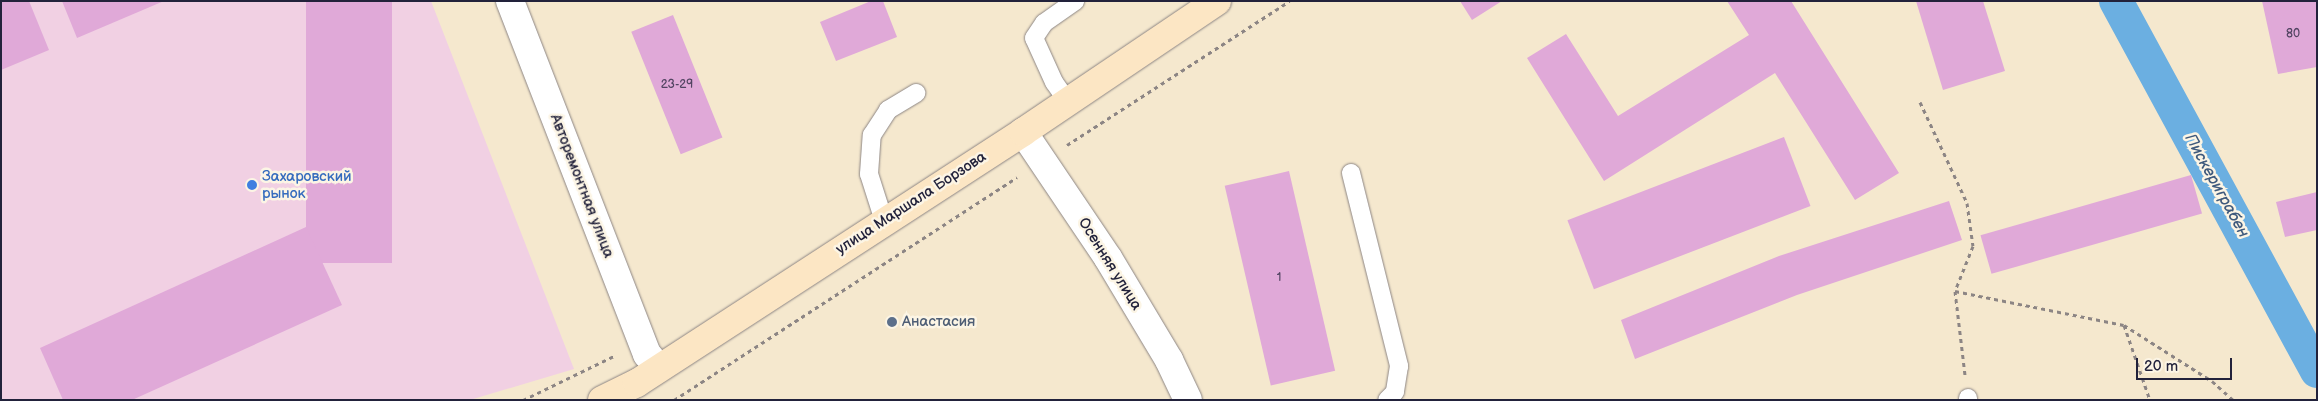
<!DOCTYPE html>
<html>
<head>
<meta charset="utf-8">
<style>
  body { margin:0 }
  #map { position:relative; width:2318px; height:401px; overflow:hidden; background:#f5e8ce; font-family:"Balsamiq Sans",sans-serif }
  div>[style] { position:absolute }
  .built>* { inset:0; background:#f1d0e3 }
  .canal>* { height:34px; margin:-17px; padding:0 17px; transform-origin:17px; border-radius:17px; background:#6bafe1 }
  .building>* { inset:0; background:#e0a9d8; transform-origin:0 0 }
  .path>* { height:3px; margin-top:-1.5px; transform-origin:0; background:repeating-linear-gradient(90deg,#8c8584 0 4px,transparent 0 8px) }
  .roads { filter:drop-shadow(0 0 1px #8c8584) drop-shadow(0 0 1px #8c8584) }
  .service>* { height:18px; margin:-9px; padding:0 9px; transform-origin:9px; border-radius:9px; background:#fff }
  .tertiary>* { height:28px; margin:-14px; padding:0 14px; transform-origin:14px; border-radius:14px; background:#fff }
  .secondary>* { height:28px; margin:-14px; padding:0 14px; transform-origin:14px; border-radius:14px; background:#fce6c4 }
  .dots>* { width:14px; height:14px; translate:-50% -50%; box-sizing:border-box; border:2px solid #fcf5e5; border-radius:50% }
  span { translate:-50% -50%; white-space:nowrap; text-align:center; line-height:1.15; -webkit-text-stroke:5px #fcf5e5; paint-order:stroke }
  .number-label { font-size:12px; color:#524462 }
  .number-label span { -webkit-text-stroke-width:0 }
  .shop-label { font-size:15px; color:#366cbe }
  .left { translate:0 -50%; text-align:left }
  .street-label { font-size:15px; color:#22223b }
  .service-label { font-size:15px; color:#4e5e75 }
  .water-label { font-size:16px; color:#3f5a7d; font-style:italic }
  .frame { position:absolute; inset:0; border:2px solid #22223b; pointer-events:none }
  .scale { position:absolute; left:2136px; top:358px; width:96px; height:22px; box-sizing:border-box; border:2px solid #22223b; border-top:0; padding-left:6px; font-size:15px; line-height:18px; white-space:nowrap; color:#22223b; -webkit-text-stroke:4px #fcf5e5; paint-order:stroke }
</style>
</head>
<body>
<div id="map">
  <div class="built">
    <i style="clip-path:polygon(1px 1px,431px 1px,574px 369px,470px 400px,1px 400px)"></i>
  </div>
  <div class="canal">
    <i style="left:2116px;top:1px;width:421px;rotate:61.5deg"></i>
  </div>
  <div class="building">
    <i style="clip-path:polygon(1px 1px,29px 1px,49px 50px,1px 70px)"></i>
    <i style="clip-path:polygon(62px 1px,164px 1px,77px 38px)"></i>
    <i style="left:306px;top:1px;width:86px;height:262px"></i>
    <i style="clip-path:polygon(871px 1px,883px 1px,897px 37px,836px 61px,820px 22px)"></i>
    <i style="clip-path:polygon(1460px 1px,1502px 1px,1472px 20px)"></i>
    <i style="clip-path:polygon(1727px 1px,1791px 1px,1899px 173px,1855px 200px,1775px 73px,1604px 181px,1527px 58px,1566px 34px,1618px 116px,1749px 35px)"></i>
    <i style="clip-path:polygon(1916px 1px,1983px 1px,2005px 71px,1943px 90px)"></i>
    <i style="clip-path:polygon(2262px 1px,2317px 1px,2317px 67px,2278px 74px)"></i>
    <i style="left:673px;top:15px;width:132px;height:45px;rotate:68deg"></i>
    <i style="left:1784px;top:137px;width:74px;height:232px;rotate:69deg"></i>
    <i style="left:1289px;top:171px;width:205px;height:66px;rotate:77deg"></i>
    <i style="left:2191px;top:175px;width:40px;height:219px;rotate:74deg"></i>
    <i style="clip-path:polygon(2317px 192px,2317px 230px,2285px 237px,2276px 202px)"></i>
    <i style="clip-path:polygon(1949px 201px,1962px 240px,1797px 295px,1635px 359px,1621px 320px,1779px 256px)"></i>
    <i style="clip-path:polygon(306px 227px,342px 305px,132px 400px,63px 400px,40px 348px)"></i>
  </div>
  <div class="path">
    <i style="left:1920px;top:102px;width:111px;rotate:65deg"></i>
    <i style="left:1967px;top:203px;width:43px;rotate:82.1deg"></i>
    <i style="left:1973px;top:246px;width:48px;rotate:111.8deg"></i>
    <i style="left:1955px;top:291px;width:85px;rotate:83.2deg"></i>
    <i style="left:1067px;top:145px;width:265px;rotate:-32.9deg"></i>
    <i style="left:1955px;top:291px;width:172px;rotate:11.4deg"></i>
    <i style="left:2124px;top:325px;width:104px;rotate:32.5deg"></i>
    <i style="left:2212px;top:381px;width:28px;rotate:42deg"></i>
    <i style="left:2124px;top:325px;width:79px;rotate:70.9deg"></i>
    <i style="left:523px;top:400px;width:103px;rotate:-25.8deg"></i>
    <i style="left:674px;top:400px;width:409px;rotate:-33deg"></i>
  </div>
  <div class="roads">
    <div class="service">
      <i style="left:1068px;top:102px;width:24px;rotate:-125deg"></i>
      <i style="left:1054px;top:82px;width:48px;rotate:-114.4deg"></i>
      <i style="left:1034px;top:38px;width:18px;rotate:-56deg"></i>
      <i style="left:1044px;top:23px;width:38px;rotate:-35deg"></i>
      <i style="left:1351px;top:173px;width:199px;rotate:76deg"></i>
      <i style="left:1399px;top:366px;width:26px;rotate:99deg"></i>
      <i style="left:1395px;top:392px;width:11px;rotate:135deg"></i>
      <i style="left:884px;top:221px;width:49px;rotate:-107.7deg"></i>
      <i style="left:869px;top:174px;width:39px;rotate:-86deg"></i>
      <i style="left:872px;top:135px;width:30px;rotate:-57deg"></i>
      <i style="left:888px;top:110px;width:33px;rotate:-31deg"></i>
      <i style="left:1968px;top:398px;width:2px;rotate:90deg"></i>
    </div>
    <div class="tertiary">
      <i style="left:510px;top:1px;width:379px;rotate:68.8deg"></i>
      <i style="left:647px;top:354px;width:18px;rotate:49deg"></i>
      <i style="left:1023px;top:132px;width:152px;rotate:56deg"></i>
      <i style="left:1108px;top:258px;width:119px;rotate:59.1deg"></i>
      <i style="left:1169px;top:360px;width:44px;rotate:64.6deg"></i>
    </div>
    <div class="secondary">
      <i style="left:602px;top:400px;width:39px;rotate:-26deg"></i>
      <i style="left:637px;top:383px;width:460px;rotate:-33deg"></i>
      <i style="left:1023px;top:132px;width:234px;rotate:-34deg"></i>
    </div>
  </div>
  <div class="dots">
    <i style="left:252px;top:185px;background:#3f7fe0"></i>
    <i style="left:892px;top:322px;background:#5c6f8a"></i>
  </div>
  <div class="number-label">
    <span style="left:2293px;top:34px">80</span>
    <span style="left:677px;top:85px">23-29</span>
    <span style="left:1279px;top:278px">1</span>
  </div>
  <div class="shop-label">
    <span class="left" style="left:262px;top:185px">Захаровский<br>рынок</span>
  </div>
  <div class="street-label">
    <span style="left:582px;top:186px;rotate:69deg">Авторемонтная улица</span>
    <span style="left:911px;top:203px;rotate:-33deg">улица Маршала Борзова</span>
    <span style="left:1110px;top:264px;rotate:58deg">Осенняя улица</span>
  </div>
  <div class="service-label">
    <span class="left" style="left:902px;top:322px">Анастасия</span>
  </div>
  <div class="water-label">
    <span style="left:2216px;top:186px;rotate:61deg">Пискериграбен</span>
  </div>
  <div class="frame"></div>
  <div class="scale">20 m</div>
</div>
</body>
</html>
